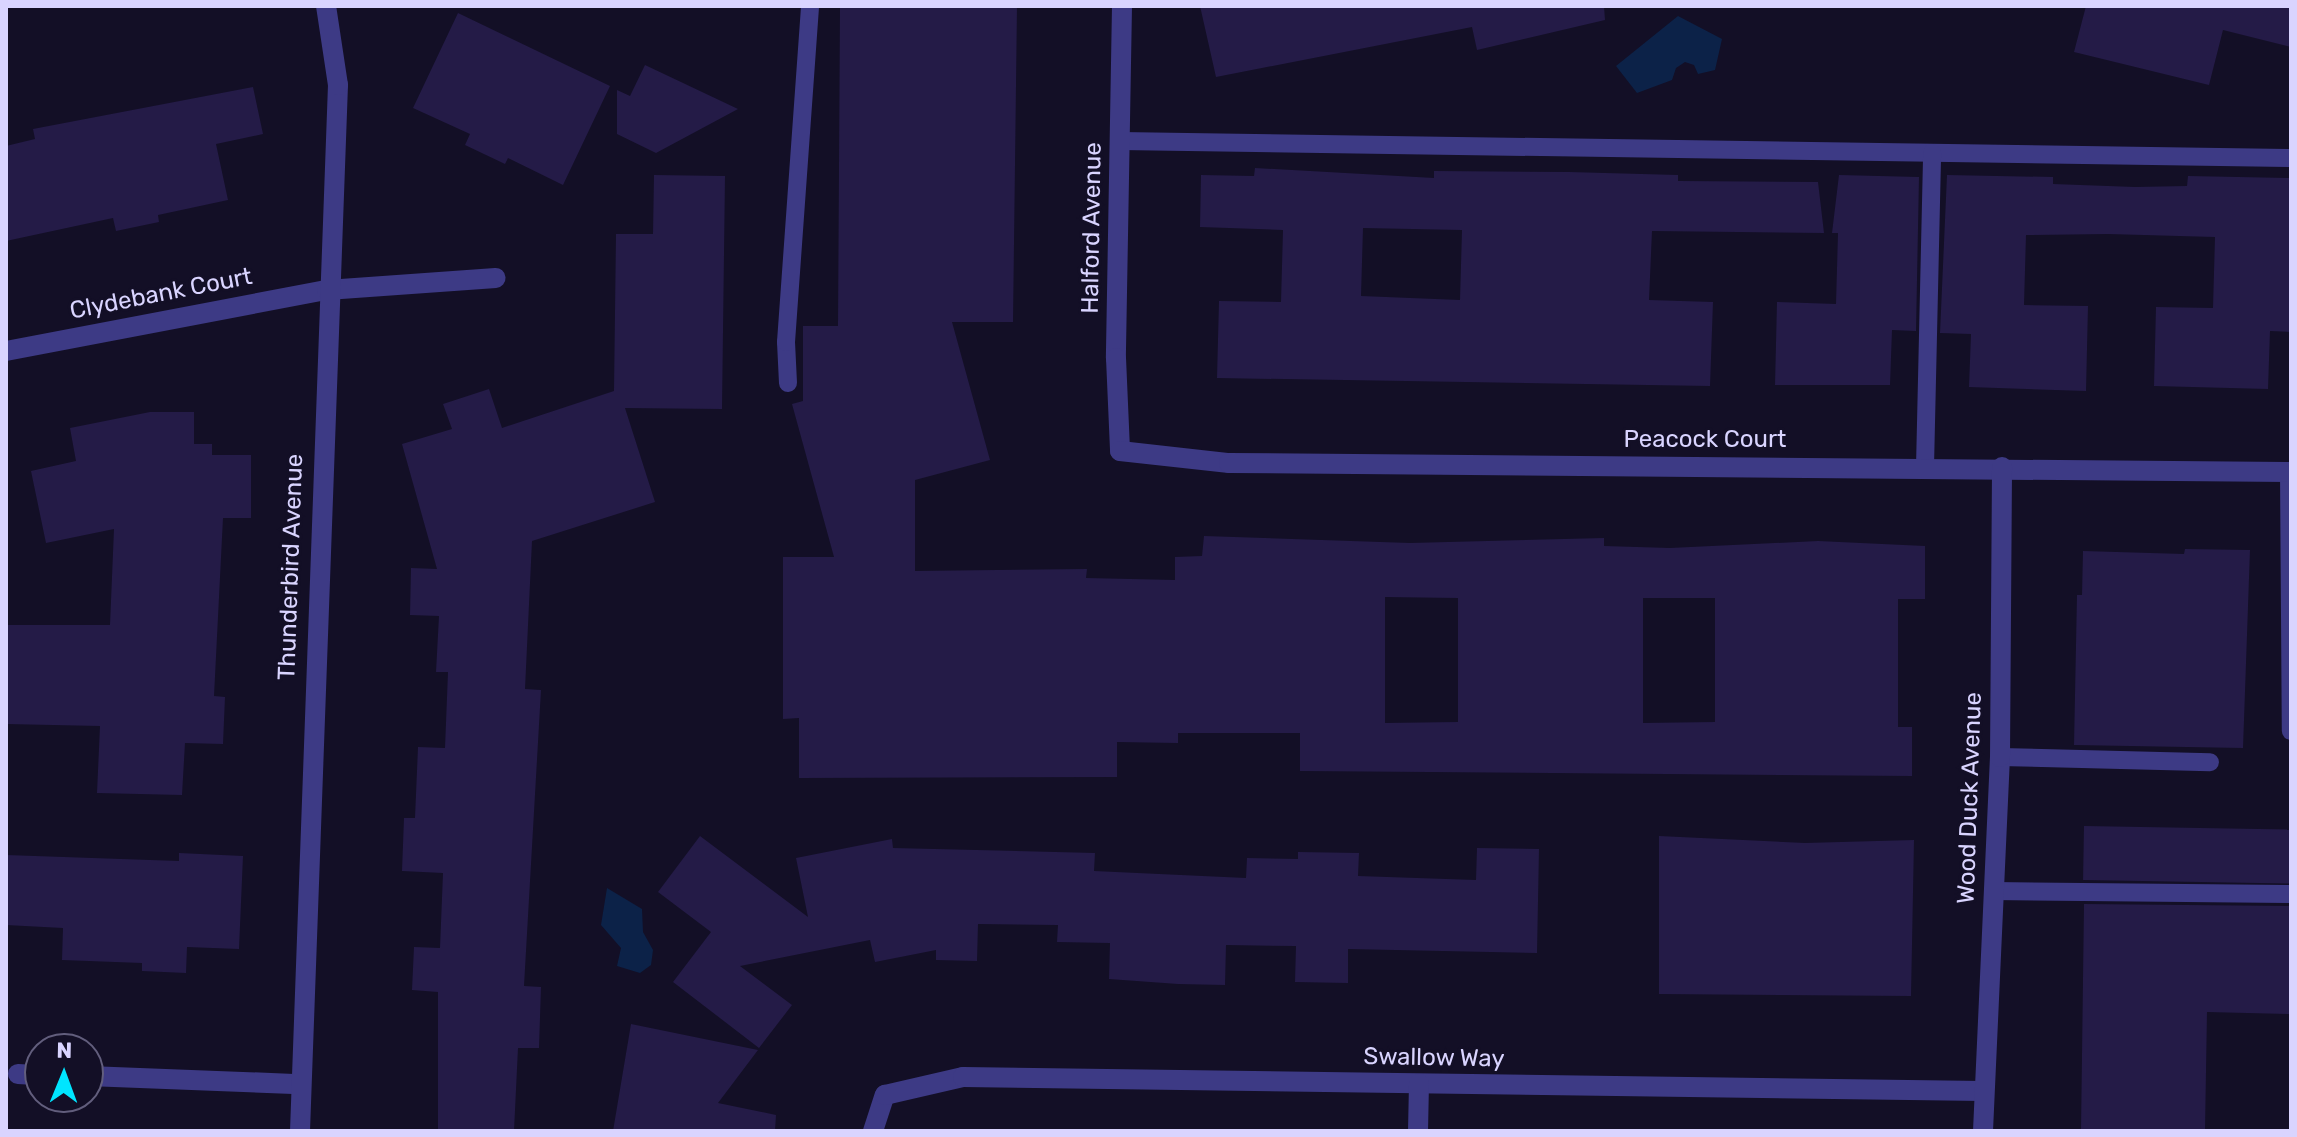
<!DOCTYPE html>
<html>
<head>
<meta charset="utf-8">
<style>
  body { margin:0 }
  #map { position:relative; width:2297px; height:1137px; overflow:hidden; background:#130f26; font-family:Rubik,sans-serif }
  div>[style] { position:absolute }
  .water>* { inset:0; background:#0c2248 }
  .building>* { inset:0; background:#241b47; transform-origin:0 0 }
  .service>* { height:18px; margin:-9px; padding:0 9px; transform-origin:9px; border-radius:9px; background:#3d3a85 }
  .minor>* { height:20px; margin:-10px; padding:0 10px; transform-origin:10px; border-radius:10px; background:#3d3a85 }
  span { translate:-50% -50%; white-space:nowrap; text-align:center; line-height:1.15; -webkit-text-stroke:6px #130f26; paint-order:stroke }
  .street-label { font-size:24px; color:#d9d4ff }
  .frame { position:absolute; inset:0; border:8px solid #d9d4ff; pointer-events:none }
  .north { position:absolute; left:24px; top:1033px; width:80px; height:80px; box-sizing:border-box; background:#130f26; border:2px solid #625e7d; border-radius:50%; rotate:1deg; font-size:22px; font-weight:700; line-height:32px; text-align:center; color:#d9d4ff }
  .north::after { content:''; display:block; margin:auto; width:28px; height:36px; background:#00e5ff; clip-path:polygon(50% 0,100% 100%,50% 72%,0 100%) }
</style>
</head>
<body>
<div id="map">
  <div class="water">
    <i style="clip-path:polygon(1678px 16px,1722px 39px,1715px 70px,1698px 74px,1694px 65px,1685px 62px,1676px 68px,1672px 80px,1637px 93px,1616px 66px)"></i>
    <i style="clip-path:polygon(607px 888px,642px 909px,643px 932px,653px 950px,651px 965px,640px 973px,617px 966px,621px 948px,601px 925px)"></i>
  </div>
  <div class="building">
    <i style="clip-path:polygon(evenodd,840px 6px,1017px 6px,1013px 322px,952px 322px,990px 460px,915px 480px,915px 571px,1087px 569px,1086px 578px,1175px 580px,1175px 557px,1202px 556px,1204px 536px,1410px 543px,1604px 538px,1604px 546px,1670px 548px,1818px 541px,1925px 546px,1925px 599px,1898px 599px,1898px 727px,1912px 727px,1912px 776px,1300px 771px,1300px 733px,1178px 733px,1178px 743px,1117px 742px,1117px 777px,799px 778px,799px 718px,783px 719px,783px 557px,834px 557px,792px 404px,803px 401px,803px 326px,838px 326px,840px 6px,1385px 597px,1458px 598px,1458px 722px,1385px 723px,1385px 597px,840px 6px,1643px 598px,1715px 598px,1715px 722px,1643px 723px,1643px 598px)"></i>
    <i style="clip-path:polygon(1200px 6px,1604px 6px,1605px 20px,1477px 50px,1472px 27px,1216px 77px)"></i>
    <i style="clip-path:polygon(2086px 6px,2291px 6px,2291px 47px,2223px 30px,2209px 85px,2074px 52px)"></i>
    <i style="clip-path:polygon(458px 13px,610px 86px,563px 185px,508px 158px,505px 164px,465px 145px,470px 134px,413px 108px)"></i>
    <i style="clip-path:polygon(645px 65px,738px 109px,656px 153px,617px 134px,617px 90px,630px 96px)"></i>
    <i style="clip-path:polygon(253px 87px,263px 134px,216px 144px,228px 200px,158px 215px,159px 222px,116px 231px,113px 218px,6px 241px,6px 146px,35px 139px,33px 129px)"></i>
    <i style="clip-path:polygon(evenodd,1255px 168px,1434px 178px,1434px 171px,1569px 172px,1678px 175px,1678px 181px,1818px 182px,1824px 233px,1652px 231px,1649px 300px,1713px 302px,1710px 386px,1217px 378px,1219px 301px,1281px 302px,1283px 230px,1200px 227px,1201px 175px,1254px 176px,1255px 168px,1363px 228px,1462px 230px,1460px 300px,1361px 296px,1363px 228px)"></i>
    <i style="clip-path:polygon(654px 175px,725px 176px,722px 409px,625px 408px,655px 502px,532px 541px,525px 689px,541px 690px,524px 986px,541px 987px,539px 1048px,518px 1048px,514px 1131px,438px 1131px,438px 992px,412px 990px,414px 947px,440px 948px,443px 873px,402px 871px,404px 818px,415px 818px,418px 747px,445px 748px,448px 672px,436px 672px,439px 616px,410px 615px,411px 568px,437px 569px,402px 444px,452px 429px,443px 404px,489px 389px,502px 428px,614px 391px,616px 234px,653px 234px)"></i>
    <i style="clip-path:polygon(1839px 175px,1919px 177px,1916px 331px,1892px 330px,1890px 385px,1775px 385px,1777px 302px,1836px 304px,1838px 233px,1832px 233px)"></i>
    <i style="clip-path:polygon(1947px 175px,2053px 177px,2053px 184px,2135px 187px,2187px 186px,2188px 176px,2291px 178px,2291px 332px,2270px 331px,2268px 389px,2154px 386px,2156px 307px,2213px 308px,2215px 237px,2108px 234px,2026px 235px,2024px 305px,2088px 306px,2086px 391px,1969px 387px,1971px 334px,1940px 333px)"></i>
    <i style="clip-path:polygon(150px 412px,194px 412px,194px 444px,212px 444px,212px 455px,251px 455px,251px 518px,223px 518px,214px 696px,225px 697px,223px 744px,185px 743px,182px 795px,97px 793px,100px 726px,6px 724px,6px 625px,110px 625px,114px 529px,46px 543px,31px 471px,76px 461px,70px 428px)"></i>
    <i style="clip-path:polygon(2185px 549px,2250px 550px,2243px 748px,2074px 745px,2077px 595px,2082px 595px,2083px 551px,2184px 554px)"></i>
    <i style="left:2084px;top:826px;width:207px;height:54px;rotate:1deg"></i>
    <i style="clip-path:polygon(700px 836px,808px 917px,796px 858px,892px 839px,893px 848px,1095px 853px,1094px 871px,1246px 878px,1247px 858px,1298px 859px,1298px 852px,1359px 853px,1358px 876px,1476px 880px,1477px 848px,1539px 849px,1537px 953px,1348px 949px,1348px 983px,1295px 982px,1296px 946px,1226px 945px,1225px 985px,1178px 984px,1109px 979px,1110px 943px,1057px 942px,1058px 925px,978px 924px,977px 961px,936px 960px,936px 950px,875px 962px,870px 940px,740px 966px,792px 1005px,759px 1048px,673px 982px,711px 932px,658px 892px)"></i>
    <i style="clip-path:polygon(1659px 836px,1805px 843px,1914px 840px,1911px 996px,1659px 994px)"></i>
    <i style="clip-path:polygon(179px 853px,243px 856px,239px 949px,187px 947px,186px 973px,142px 971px,142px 963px,62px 960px,63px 928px,6px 925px,6px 855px,179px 861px)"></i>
    <i style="clip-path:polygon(2084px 904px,2291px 906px,2291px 1014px,2207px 1012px,2205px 1131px,2081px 1131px)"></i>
    <i style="clip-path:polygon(631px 1024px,758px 1050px,718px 1103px,776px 1115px,775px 1131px,613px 1131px)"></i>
  </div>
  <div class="service">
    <i style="left:1120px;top:141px;width:1171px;rotate:0.83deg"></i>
    <i style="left:788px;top:383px;width:41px;rotate:-92.8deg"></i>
    <i style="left:786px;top:342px;width:337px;rotate:-85.9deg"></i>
    <i style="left:1925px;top:467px;width:314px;rotate:-88.7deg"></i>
    <i style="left:2289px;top:472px;width:259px;rotate:89.6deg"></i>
    <i style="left:2000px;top:757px;width:210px;rotate:1.4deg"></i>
    <i style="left:1993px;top:891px;width:298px;rotate:0.6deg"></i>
  </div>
  <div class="minor">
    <i style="left:1122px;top:6px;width:352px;rotate:91deg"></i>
    <i style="left:1116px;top:358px;width:93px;rotate:87.5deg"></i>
    <i style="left:1120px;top:451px;width:110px;rotate:6.3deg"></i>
    <i style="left:1229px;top:463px;width:1062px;rotate:0.49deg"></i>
    <i style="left:6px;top:351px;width:327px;rotate:-10.8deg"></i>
    <i style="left:327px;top:290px;width:169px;rotate:-4.1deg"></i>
    <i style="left:18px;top:1074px;width:22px;rotate:3deg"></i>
    <i style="left:88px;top:1076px;width:212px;rotate:2.2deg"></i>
    <i style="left:300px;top:1131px;width:1047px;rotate:-87.92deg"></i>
    <i style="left:338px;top:85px;width:80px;rotate:-98.6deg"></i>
    <i style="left:873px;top:1131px;width:38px;rotate:-72deg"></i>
    <i style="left:885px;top:1095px;width:80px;rotate:-13deg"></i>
    <i style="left:963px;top:1077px;width:1020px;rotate:0.79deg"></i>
    <i style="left:1418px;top:1131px;width:47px;rotate:-88.8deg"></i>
    <i style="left:1983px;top:1131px;width:374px;rotate:-87.4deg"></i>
    <i style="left:2000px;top:757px;width:290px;rotate:-89.6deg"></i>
  </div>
  <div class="street-label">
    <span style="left:1092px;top:228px;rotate:-89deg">Halford Avenue</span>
    <span style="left:161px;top:294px;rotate:-11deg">Clydebank Court</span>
    <span style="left:1705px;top:440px">Peacock Court</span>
    <span style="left:291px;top:567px;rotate:-88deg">Thunderbird Avenue</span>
    <span style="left:1970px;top:798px;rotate:-88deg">Wood Duck Avenue</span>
    <span style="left:1434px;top:1058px;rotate:1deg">Swallow Way</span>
  </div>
  <div class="frame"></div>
  <div class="north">N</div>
</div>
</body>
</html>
